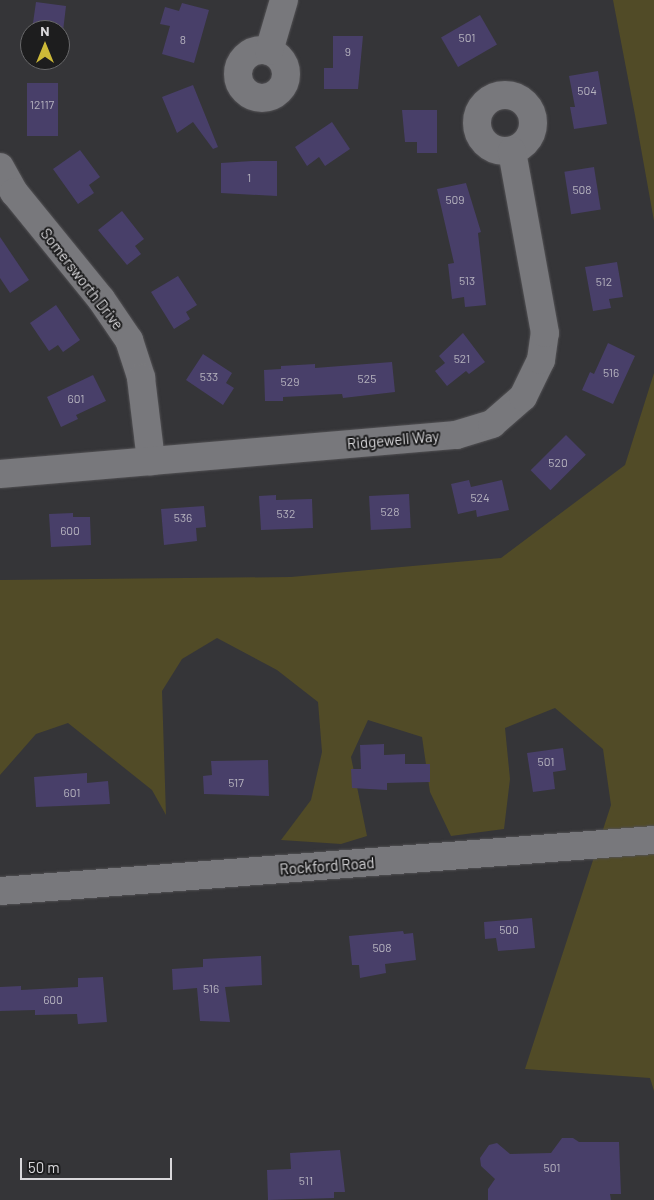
<!DOCTYPE html>
<html>
<head>
<meta charset="utf-8">
<style>
  body { margin:0 }
  #map { position:relative; width:654px; height:1200px; overflow:hidden; background:#353538; font-family:Barlow,sans-serif }
  div>[style] { position:absolute }
  .green>* { inset:0; background:#514b27 }
  .building>* { inset:0; background:#483f69; transform-origin:0 0 }
  .roads { filter:drop-shadow(0 0 1px #525154) drop-shadow(0 0 1px #525154) }
  .minor>* { height:28px; margin:-14px; padding:0 14px; transform-origin:14px; border-radius:14px; background:#78787c }
  .minor>.ring { margin:-14px; padding:0; box-sizing:content-box; background:none; border:28px solid #78787c; border-radius:50% }
  span { translate:-50% -50%; white-space:nowrap; text-align:center; line-height:1.15; -webkit-text-stroke:4px #1d1d1e; paint-order:stroke }
  .number-label { font-size:12px; color:#b5b2be }
  .number-label span { -webkit-text-stroke-width:0 }
  .street-label { font-size:15px; color:#d9d8db }
  .north { position:absolute; left:20px; top:20px; width:50px; height:50px; box-sizing:border-box; background:#1d1d1e; border:1px solid #68686a; border-radius:50%; rotate:0deg; font-size:14px; font-weight:700; line-height:20px; text-align:center; color:#d9d8db }
  .north::after { content:''; display:block; margin:auto; width:18px; height:22px; background:#cdb938; clip-path:polygon(50% 0,100% 100%,50% 72%,0 100%) }
  .scale { position:absolute; left:20px; top:1158px; width:152px; height:22px; box-sizing:border-box; border:2px solid #d9d8db; border-top:0; padding-left:6px; font-size:15px; line-height:18px; white-space:nowrap; color:#d9d8db; -webkit-text-stroke:4px #1d1d1e; paint-order:stroke }
</style>
</head>
<body>
<div id="map">
  <div class="green">
    <i style="clip-path:polygon(613px 0,654px 0,654px 221px,635px 115px)"></i>
    <i style="clip-path:polygon(654px 373px,654px 1091px,650px 1078px,525px 1069px,611px 805px,603px 749px,555px 708px,505px 728px,510px 779px,504px 829px,451px 836px,430px 792px,422px 737px,368px 720px,351px 757px,367px 836px,341px 844px,281px 840px,311px 800px,322px 752px,318px 702px,277px 670px,217px 638px,182px 659px,162px 691px,166px 815px,152px 790px,68px 723px,36px 734px,0 775px,0 580px,291px 577px,501px 558px,625px 465px)"></i>
  </div>
  <div class="building">
    <i style="clip-path:polygon(36px 2px,66px 6px,61px 48px,60px 30px,32px 30px)"></i>
    <i style="clip-path:polygon(182px 3px,209px 10px,194px 63px,162px 54px,170px 26px,160px 24px,165px 7px,179px 11px)"></i>
    <i style="left:480px;top:15px;width:34px;height:45px;rotate:60deg"></i>
    <i style="clip-path:polygon(333px 36px,363px 36px,358px 89px,324px 89px,324px 68px,333px 68px)"></i>
    <i style="clip-path:polygon(598px 71px,607px 124px,574px 129px,570px 107px,575px 107px,569px 76px)"></i>
    <i style="left:27px;top:83px;width:31px;height:53px"></i>
    <i style="clip-path:polygon(193px 85px,218px 147px,213px 149px,193px 122px,177px 133px,162px 97px)"></i>
    <i style="clip-path:polygon(402px 110px,437px 110px,437px 153px,417px 153px,417px 142px,405px 142px)"></i>
    <i style="clip-path:polygon(332px 122px,350px 149px,325px 166px,319px 157px,307px 166px,295px 147px)"></i>
    <i style="clip-path:polygon(80px 150px,100px 177px,89px 185px,94px 193px,78px 204px,53px 169px)"></i>
    <i style="clip-path:polygon(252px 161px,277px 161px,277px 196px,221px 193px,221px 163px)"></i>
    <i style="left:594px;top:167px;width:43px;height:30px;rotate:81deg"></i>
    <i style="clip-path:polygon(466px 183px,481px 232px,478px 233px,486px 305px,465px 307px,464px 297px,452px 299px,448px 264px,454px 263px,437px 189px)"></i>
    <i style="clip-path:polygon(122px 211px,144px 239px,135px 246px,141px 254px,127px 265px,98px 230px)"></i>
    <i style="clip-path:polygon(0 237px,29px 280px,10px 293px,0 278px)"></i>
    <i style="clip-path:polygon(617px 262px,623px 297px,609px 299px,611px 308px,593px 311px,585px 267px)"></i>
    <i style="clip-path:polygon(178px 276px,197px 305px,186px 312px,190px 319px,174px 329px,151px 292px)"></i>
    <i style="clip-path:polygon(56px 305px,80px 340px,63px 352px,58px 345px,49px 351px,30px 323px)"></i>
    <i style="clip-path:polygon(463px 333px,485px 362px,469px 374px,466px 371px,447px 386px,435px 371px,445px 363px,439px 356px)"></i>
    <i style="clip-path:polygon(608px 343px,635px 356px,613px 404px,582px 390px,590px 372px,594px 374px)"></i>
    <i style="clip-path:polygon(203px 354px,232px 373px,226px 383px,234px 388px,223px 405px,186px 380px)"></i>
    <i style="clip-path:polygon(392px 362px,395px 392px,343px 398px,342px 394px,283px 397px,283px 401px,265px 401px,264px 370px,281px 369px,281px 366px,315px 364px,315px 368px)"></i>
    <i style="clip-path:polygon(93px 375px,106px 401px,76px 415px,78px 419px,61px 427px,47px 397px)"></i>
    <i style="left:566px;top:435px;width:28px;height:50px;rotate:45deg"></i>
    <i style="clip-path:polygon(469px 480px,471px 487px,502px 480px,509px 510px,477px 517px,476px 510px,458px 514px,451px 484px)"></i>
    <i style="left:409px;top:494px;width:34px;height:40px;rotate:87deg"></i>
    <i style="clip-path:polygon(276px 495px,276px 500px,312px 499px,313px 528px,261px 530px,259px 496px)"></i>
    <i style="clip-path:polygon(204px 506px,206px 527px,196px 528px,197px 541px,164px 545px,161px 509px)"></i>
    <i style="clip-path:polygon(73px 513px,73px 517px,90px 517px,91px 545px,51px 547px,49px 514px)"></i>
    <i style="clip-path:polygon(384px 744px,384px 755px,405px 754px,405px 764px,430px 764px,430px 782px,387px 783px,387px 790px,352px 788px,351px 769px,361px 769px,360px 745px)"></i>
    <i style="clip-path:polygon(563px 748px,566px 770px,553px 772px,555px 789px,533px 792px,527px 753px)"></i>
    <i style="clip-path:polygon(268px 760px,269px 796px,204px 794px,203px 776px,212px 775px,211px 761px)"></i>
    <i style="clip-path:polygon(87px 773px,87px 783px,108px 781px,110px 804px,36px 807px,34px 777px)"></i>
    <i style="clip-path:polygon(532px 918px,535px 948px,498px 951px,496px 938px,485px 939px,484px 922px)"></i>
    <i style="clip-path:polygon(403px 931px,404px 934px,413px 933px,416px 960px,385px 964px,386px 973px,360px 978px,359px 965px,352px 965px,349px 936px)"></i>
    <i style="clip-path:polygon(261px 956px,262px 985px,225px 987px,230px 1022px,200px 1021px,197px 988px,173px 990px,172px 969px,203px 967px,203px 959px)"></i>
    <i style="clip-path:polygon(103px 977px,107px 1022px,78px 1024px,77px 1014px,35px 1015px,35px 1010px,0 1011px,0 987px,21px 986px,21px 990px,78px 987px,78px 978px)"></i>
    <i style="clip-path:polygon(562px 1138px,573px 1138px,579px 1142px,619px 1142px,621px 1194px,610px 1194px,611px 1200px,488px 1200px,488px 1189px,495px 1179px,481px 1166px,480px 1158px,489px 1145px,497px 1143px,510px 1154px,551px 1153px)"></i>
    <i style="clip-path:polygon(340px 1150px,345px 1192px,334px 1192px,334px 1198px,268px 1200px,267px 1170px,291px 1169px,290px 1153px)"></i>
  </div>
  <div class="roads">
    <div class="minor">
      <i class="ring" style="left:238px;top:50px;width:20px;height:20px"></i>
      <i style="left:269px;top:51px;width:53px;rotate:-73.6deg"></i>
      <i class="ring" style="left:477px;top:95px;width:28px;height:28px"></i>
      <i style="left:0;top:167px;width:29px;rotate:61deg"></i>
      <i style="left:14px;top:192px;width:138px;rotate:50.9deg"></i>
      <i style="left:101px;top:299px;width:50px;rotate:55.7deg"></i>
      <i style="left:129px;top:340px;width:40px;rotate:72deg"></i>
      <i style="left:141px;top:378px;width:84px;rotate:83.1deg"></i>
      <i style="left:0;top:474px;width:458px;rotate:-4.9deg"></i>
      <i style="left:456px;top:435px;width:38px;rotate:-17deg"></i>
      <i style="left:492px;top:424px;width:41px;rotate:-41.1deg"></i>
      <i style="left:523px;top:397px;width:41px;rotate:-64.1deg"></i>
      <i style="left:541px;top:360px;width:27px;rotate:-82deg"></i>
      <i style="left:545px;top:333px;width:185px;rotate:-100.3deg"></i>
      <i style="left:0;top:891px;width:656px;rotate:-4.46deg"></i>
    </div>
  </div>
  <div class="number-label">
    <span style="left:467px;top:38px">501</span>
    <span style="left:183px;top:40px">8</span>
    <span style="left:348px;top:52px">9</span>
    <span style="left:587px;top:91px">504</span>
    <span style="left:42px;top:105px">12117</span>
    <span style="left:249px;top:178px">1</span>
    <span style="left:582px;top:190px">508</span>
    <span style="left:455px;top:200px">509</span>
    <span style="left:467px;top:281px">513</span>
    <span style="left:604px;top:282px">512</span>
    <span style="left:462px;top:359px">521</span>
    <span style="left:611px;top:373px">516</span>
    <span style="left:209px;top:377px">533</span>
    <span style="left:367px;top:379px">525</span>
    <span style="left:290px;top:382px">529</span>
    <span style="left:76px;top:399px">601</span>
    <span style="left:558px;top:463px">520</span>
    <span style="left:480px;top:498px">524</span>
    <span style="left:390px;top:512px">528</span>
    <span style="left:286px;top:514px">532</span>
    <span style="left:183px;top:518px">536</span>
    <span style="left:70px;top:531px">600</span>
    <span style="left:546px;top:762px">501</span>
    <span style="left:236px;top:783px">517</span>
    <span style="left:72px;top:793px">601</span>
    <span style="left:509px;top:930px">500</span>
    <span style="left:382px;top:948px">508</span>
    <span style="left:211px;top:989px">516</span>
    <span style="left:53px;top:1000px">600</span>
    <span style="left:552px;top:1168px">501</span>
    <span style="left:306px;top:1181px">511</span>
  </div>
  <div class="street-label">
    <span style="left:82px;top:279px;rotate:52deg">Somersworth Drive</span>
    <span style="left:393px;top:440px;rotate:-5deg">Ridgewell Way</span>
    <span style="left:327px;top:866px;rotate:-4deg">Rockford Road</span>
  </div>
  <div class="north">N</div>
  <div class="scale">50 m</div>
</div>
</body>
</html>
